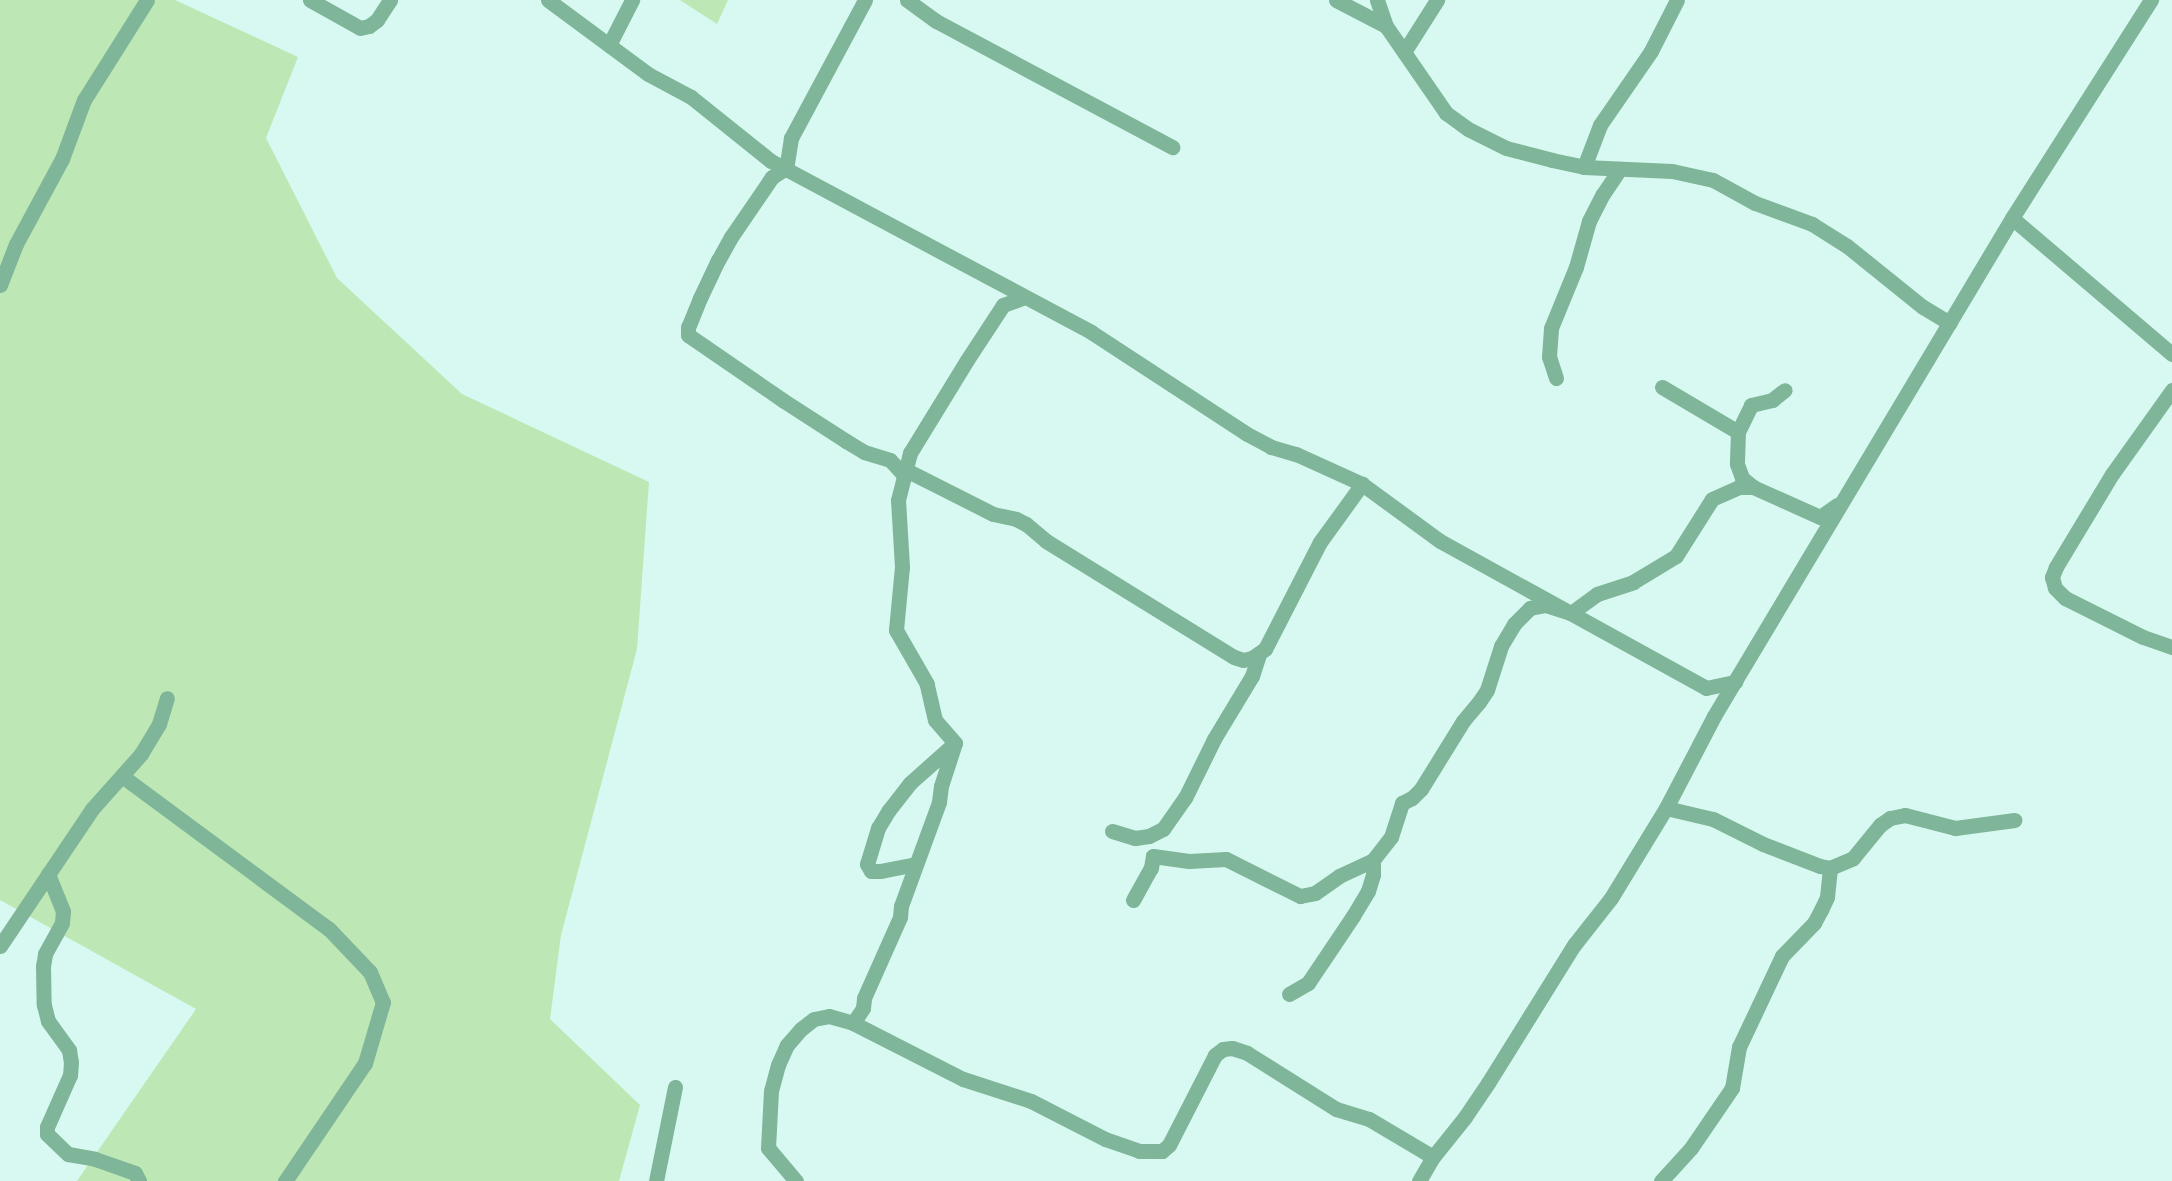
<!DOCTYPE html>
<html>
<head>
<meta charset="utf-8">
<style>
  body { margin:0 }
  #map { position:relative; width:2172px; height:1181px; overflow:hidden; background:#d7f9f2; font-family:Arial,sans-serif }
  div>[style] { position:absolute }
  .green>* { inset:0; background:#bde8b5 }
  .street>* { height:15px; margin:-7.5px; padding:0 7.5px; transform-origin:7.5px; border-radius:7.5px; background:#7fb598 }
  span { translate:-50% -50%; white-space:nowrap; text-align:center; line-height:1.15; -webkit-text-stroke:5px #d7f9f2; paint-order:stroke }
</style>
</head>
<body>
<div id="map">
  <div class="green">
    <i style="clip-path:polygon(0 0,175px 0,298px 57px,266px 138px,337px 278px,462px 394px,649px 482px,637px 649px,561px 935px,550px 1019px,640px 1105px,619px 1181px,77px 1181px,196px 1009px,0 900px)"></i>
    <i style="clip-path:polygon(680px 0,728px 0,717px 24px)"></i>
  </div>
  <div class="street">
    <i style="left:310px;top:0;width:57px;rotate:29.2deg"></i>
    <i style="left:360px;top:28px;width:9px;rotate:-13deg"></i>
    <i style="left:369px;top:26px;width:10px;rotate:-37deg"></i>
    <i style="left:377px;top:20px;width:24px;rotate:-57deg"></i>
    <i style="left:548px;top:0;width:124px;rotate:36.5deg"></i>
    <i style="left:648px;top:74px;width:49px;rotate:28.1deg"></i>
    <i style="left:691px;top:97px;width:102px;rotate:38.7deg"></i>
    <i style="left:771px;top:161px;width:363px;rotate:28.1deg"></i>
    <i style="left:1091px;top:332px;width:186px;rotate:33.2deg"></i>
    <i style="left:1247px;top:434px;width:27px;rotate:28deg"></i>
    <i style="left:1271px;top:447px;width:26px;rotate:16deg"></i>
    <i style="left:1296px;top:454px;width:72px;rotate:24.4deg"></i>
    <i style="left:1362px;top:484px;width:97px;rotate:36.2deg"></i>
    <i style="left:1440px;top:541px;width:304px;rotate:28.9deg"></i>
    <i style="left:1706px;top:688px;width:30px;rotate:-12deg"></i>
    <i style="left:865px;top:0;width:157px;rotate:118.2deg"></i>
    <i style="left:791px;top:138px;width:30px;rotate:99deg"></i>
    <i style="left:786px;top:168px;width:17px;rotate:147deg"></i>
    <i style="left:772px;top:177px;width:73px;rotate:124.3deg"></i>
    <i style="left:731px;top:237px;width:26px;rotate:119deg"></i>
    <i style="left:718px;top:260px;width:42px;rotate:115.3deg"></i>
    <i style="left:700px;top:298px;width:31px;rotate:112deg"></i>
    <i style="left:688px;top:327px;width:8px;rotate:90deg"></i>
    <i style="left:688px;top:335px;width:116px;rotate:34.5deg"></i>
    <i style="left:784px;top:401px;width:74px;rotate:32.8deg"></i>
    <i style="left:846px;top:441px;width:21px;rotate:31deg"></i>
    <i style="left:864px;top:452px;width:27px;rotate:17deg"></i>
    <i style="left:890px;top:460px;width:21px;rotate:47deg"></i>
    <i style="left:907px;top:0;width:36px;rotate:36deg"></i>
    <i style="left:936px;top:21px;width:268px;rotate:28.1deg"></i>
    <i style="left:1336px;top:0;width:56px;rotate:27.5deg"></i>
    <i style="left:1377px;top:0;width:28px;rotate:71deg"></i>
    <i style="left:1386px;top:26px;width:106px;rotate:55.4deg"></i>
    <i style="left:1446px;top:113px;width:27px;rotate:36deg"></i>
    <i style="left:1468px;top:129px;width:42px;rotate:26.6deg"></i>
    <i style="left:1506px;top:148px;width:48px;rotate:14.6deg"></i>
    <i style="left:1552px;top:160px;width:33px;rotate:12deg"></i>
    <i style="left:1584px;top:167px;width:88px;rotate:2.6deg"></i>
    <i style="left:1672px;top:171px;width:42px;rotate:12.4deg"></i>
    <i style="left:1713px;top:180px;width:48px;rotate:28.7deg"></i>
    <i style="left:1755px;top:203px;width:61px;rotate:20.2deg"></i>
    <i style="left:1812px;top:224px;width:41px;rotate:32.2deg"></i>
    <i style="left:1847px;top:246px;width:97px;rotate:38.8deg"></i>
    <i style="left:1923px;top:307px;width:31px;rotate:31deg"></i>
    <i style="left:609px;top:45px;width:51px;rotate:-62.9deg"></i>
    <i style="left:1404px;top:52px;width:62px;rotate:-57.6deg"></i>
    <i style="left:1584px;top:167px;width:45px;rotate:-69.1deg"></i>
    <i style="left:1600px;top:125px;width:90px;rotate:-55.4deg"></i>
    <i style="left:1651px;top:51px;width:57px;rotate:-63deg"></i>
    <i style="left:2012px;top:218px;width:210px;rotate:40.4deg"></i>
    <i style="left:0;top:285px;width:44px;rotate:-68.7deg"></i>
    <i style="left:16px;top:244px;width:97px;rotate:-61.6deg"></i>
    <i style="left:62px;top:159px;width:63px;rotate:-69.6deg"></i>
    <i style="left:84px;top:100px;width:118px;rotate:-57.8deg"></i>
    <i style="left:1556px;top:378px;width:22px;rotate:-108deg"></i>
    <i style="left:1549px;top:357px;width:29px;rotate:-86deg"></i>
    <i style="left:1551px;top:328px;width:66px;rotate:-67.7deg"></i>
    <i style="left:1576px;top:267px;width:48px;rotate:-74.2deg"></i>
    <i style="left:1589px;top:221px;width:30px;rotate:-63deg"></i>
    <i style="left:1603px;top:194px;width:30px;rotate:-56deg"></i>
    <i style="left:1662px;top:387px;width:88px;rotate:30.6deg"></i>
    <i style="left:1738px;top:432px;width:32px;rotate:92deg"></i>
    <i style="left:1737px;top:464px;width:15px;rotate:70deg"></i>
    <i style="left:1742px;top:478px;width:14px;rotate:39deg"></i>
    <i style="left:1753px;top:487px;width:73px;rotate:24.1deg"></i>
    <i style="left:1820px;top:517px;width:21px;rotate:-35deg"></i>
    <i style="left:2172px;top:390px;width:103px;rotate:125.5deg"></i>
    <i style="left:2112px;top:474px;width:109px;rotate:121.1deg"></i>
    <i style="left:2056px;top:567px;width:11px;rotate:112deg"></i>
    <i style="left:2052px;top:577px;width:11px;rotate:75deg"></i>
    <i style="left:2055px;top:588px;width:14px;rotate:45deg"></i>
    <i style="left:2065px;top:598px;width:87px;rotate:26.6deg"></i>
    <i style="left:2143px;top:637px;width:31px;rotate:19deg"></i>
    <i style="left:1738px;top:432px;width:30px;rotate:-64deg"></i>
    <i style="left:1751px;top:405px;width:22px;rotate:-13deg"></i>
    <i style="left:1772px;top:400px;width:16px;rotate:-38deg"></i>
    <i style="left:906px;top:470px;width:97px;rotate:26.8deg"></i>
    <i style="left:993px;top:514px;width:24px;rotate:12deg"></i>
    <i style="left:1016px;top:519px;width:11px;rotate:27deg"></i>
    <i style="left:1026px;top:524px;width:26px;rotate:40deg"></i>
    <i style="left:1046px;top:541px;width:221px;rotate:31.7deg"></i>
    <i style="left:1234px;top:657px;width:9px;rotate:18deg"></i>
    <i style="left:1243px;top:660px;width:9px;rotate:-13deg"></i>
    <i style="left:1252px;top:658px;width:16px;rotate:-35deg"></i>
    <i style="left:1265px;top:649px;width:120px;rotate:-62.8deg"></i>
    <i style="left:1320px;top:542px;width:72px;rotate:-54.1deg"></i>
    <i style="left:955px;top:743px;width:30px;rotate:-131deg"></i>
    <i style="left:935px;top:720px;width:37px;rotate:-103deg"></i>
    <i style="left:927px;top:684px;width:62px;rotate:-119.9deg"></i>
    <i style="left:896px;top:630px;width:63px;rotate:-84.6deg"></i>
    <i style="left:902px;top:567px;width:67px;rotate:-93.4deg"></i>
    <i style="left:898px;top:500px;width:49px;rotate:-75.7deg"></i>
    <i style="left:910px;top:453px;width:109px;rotate:-58.5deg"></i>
    <i style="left:967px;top:360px;width:66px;rotate:-56.8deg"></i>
    <i style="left:1003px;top:305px;width:20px;rotate:-20deg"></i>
    <i style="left:122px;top:776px;width:257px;rotate:36.5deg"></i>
    <i style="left:329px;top:929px;width:59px;rotate:46.4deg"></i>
    <i style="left:370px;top:972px;width:33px;rotate:67deg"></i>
    <i style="left:383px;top:1002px;width:64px;rotate:106.4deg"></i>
    <i style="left:365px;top:1063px;width:143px;rotate:124.1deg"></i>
    <i style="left:1666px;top:808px;width:48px;rotate:13.2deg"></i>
    <i style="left:1713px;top:819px;width:56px;rotate:26.6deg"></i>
    <i style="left:1763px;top:844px;width:61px;rotate:21.1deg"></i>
    <i style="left:1820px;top:866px;width:10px;rotate:11deg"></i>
    <i style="left:1830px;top:868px;width:25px;rotate:-23deg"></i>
    <i style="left:1853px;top:858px;width:43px;rotate:-50.7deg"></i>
    <i style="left:1880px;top:825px;width:12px;rotate:-35deg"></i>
    <i style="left:1890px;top:818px;width:15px;rotate:-11deg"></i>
    <i style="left:1905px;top:815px;width:52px;rotate:14.6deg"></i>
    <i style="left:1955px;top:828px;width:60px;rotate:-7.7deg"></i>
    <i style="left:1112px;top:831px;width:24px;rotate:17deg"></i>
    <i style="left:1135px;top:838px;width:14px;rotate:-8deg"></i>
    <i style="left:1149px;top:836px;width:16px;rotate:-27deg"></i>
    <i style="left:1163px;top:829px;width:38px;rotate:-55deg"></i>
    <i style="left:1185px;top:798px;width:66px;rotate:-63.8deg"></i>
    <i style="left:1214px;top:739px;width:74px;rotate:-58.9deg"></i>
    <i style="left:1252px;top:676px;width:23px;rotate:-72deg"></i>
    <i style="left:916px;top:864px;width:37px;rotate:169deg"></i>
    <i style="left:880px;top:871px;width:9px;rotate:180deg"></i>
    <i style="left:871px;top:871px;width:8px;rotate:-120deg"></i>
    <i style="left:867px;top:864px;width:38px;rotate:-73deg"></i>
    <i style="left:878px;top:828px;width:21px;rotate:-59deg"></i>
    <i style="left:889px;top:810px;width:34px;rotate:-52deg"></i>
    <i style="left:910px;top:783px;width:60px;rotate:-41.6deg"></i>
    <i style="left:48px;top:874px;width:40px;rotate:68deg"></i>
    <i style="left:63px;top:911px;width:12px;rotate:95deg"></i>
    <i style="left:62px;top:923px;width:35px;rotate:119deg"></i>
    <i style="left:45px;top:954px;width:12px;rotate:99deg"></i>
    <i style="left:43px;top:966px;width:39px;rotate:89deg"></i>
    <i style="left:44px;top:1005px;width:16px;rotate:76deg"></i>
    <i style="left:48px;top:1021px;width:36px;rotate:54deg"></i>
    <i style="left:69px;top:1050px;width:12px;rotate:81deg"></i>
    <i style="left:71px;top:1062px;width:13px;rotate:94deg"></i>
    <i style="left:70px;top:1075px;width:57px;rotate:113.9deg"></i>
    <i style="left:47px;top:1127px;width:7px;rotate:90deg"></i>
    <i style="left:47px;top:1134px;width:29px;rotate:44deg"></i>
    <i style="left:68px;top:1154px;width:27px;rotate:10deg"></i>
    <i style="left:95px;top:1159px;width:42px;rotate:19.3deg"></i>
    <i style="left:135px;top:1173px;width:9px;rotate:63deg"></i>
    <i style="left:1133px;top:900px;width:37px;rotate:-61deg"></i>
    <i style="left:1151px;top:868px;width:12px;rotate:-81deg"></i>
    <i style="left:1153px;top:856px;width:36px;rotate:8deg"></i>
    <i style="left:1189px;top:861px;width:37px;rotate:-3deg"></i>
    <i style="left:1226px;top:859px;width:83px;rotate:26.6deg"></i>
    <i style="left:1300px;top:896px;width:15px;rotate:-11deg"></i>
    <i style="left:1315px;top:893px;width:29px;rotate:-35deg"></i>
    <i style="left:1339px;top:876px;width:38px;rotate:-25deg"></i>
    <i style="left:1373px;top:860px;width:29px;rotate:-52deg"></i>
    <i style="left:1391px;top:837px;width:36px;rotate:-72deg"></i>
    <i style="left:1402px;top:803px;width:11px;rotate:-27deg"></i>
    <i style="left:1412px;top:798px;width:13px;rotate:-45deg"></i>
    <i style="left:1421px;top:789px;width:80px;rotate:-58.3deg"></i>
    <i style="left:1463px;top:721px;width:25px;rotate:-50deg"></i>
    <i style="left:1479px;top:702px;width:14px;rotate:-56deg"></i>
    <i style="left:1487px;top:690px;width:46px;rotate:-72.3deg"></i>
    <i style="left:1501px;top:646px;width:26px;rotate:-59deg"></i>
    <i style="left:1514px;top:624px;width:23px;rotate:-45deg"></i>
    <i style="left:1530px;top:608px;width:16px;rotate:-11deg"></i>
    <i style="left:1546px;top:605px;width:26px;rotate:18deg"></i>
    <i style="left:1571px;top:613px;width:32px;rotate:-36deg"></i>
    <i style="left:1597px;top:594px;width:38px;rotate:-18deg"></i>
    <i style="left:1633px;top:582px;width:50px;rotate:-31.2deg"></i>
    <i style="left:1676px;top:556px;width:67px;rotate:-57.7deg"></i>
    <i style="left:1712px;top:499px;width:30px;rotate:-24deg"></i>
    <i style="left:1739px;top:487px;width:14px"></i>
    <i style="left:0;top:946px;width:165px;rotate:-56.1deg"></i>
    <i style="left:92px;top:809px;width:74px;rotate:-48.3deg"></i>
    <i style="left:141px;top:754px;width:35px;rotate:-59deg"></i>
    <i style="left:159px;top:724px;width:27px;rotate:-73deg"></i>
    <i style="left:1289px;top:994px;width:22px;rotate:-30deg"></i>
    <i style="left:1308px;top:983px;width:81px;rotate:-56.1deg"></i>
    <i style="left:1353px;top:916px;width:29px;rotate:-59deg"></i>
    <i style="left:1368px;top:891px;width:17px;rotate:-73deg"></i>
    <i style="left:1373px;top:875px;width:15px;rotate:-90deg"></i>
    <i style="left:853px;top:1023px;width:18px;rotate:-56deg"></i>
    <i style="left:863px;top:1008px;width:10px;rotate:-84deg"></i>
    <i style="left:864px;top:998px;width:89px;rotate:-66deg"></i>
    <i style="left:900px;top:917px;width:11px;rotate:-85deg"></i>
    <i style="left:901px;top:906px;width:111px;rotate:-69.9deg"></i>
    <i style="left:939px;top:802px;width:16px;rotate:-83deg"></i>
    <i style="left:941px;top:786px;width:45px;rotate:-72deg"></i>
    <i style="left:656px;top:1181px;width:96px;rotate:-78.6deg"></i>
    <i style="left:796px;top:1181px;width:43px;rotate:-130.3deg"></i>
    <i style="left:768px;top:1148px;width:57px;rotate:-87deg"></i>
    <i style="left:771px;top:1091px;width:27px;rotate:-75deg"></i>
    <i style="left:778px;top:1065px;width:22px;rotate:-66deg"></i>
    <i style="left:787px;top:1045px;width:21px;rotate:-49deg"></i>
    <i style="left:801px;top:1029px;width:16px;rotate:-38deg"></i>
    <i style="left:814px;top:1019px;width:15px;rotate:-11deg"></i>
    <i style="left:829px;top:1016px;width:25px;rotate:16deg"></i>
    <i style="left:853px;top:1023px;width:123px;rotate:27deg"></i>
    <i style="left:963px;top:1079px;width:71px;rotate:17.9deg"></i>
    <i style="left:1031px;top:1101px;width:83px;rotate:27.2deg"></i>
    <i style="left:1105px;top:1139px;width:36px;rotate:19deg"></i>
    <i style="left:1139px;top:1151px;width:23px"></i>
    <i style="left:1162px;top:1151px;width:9px;rotate:-41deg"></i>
    <i style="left:1169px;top:1145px;width:101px;rotate:-62.9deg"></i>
    <i style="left:1215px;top:1055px;width:10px;rotate:-37deg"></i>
    <i style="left:1223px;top:1049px;width:9px;rotate:-6deg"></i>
    <i style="left:1232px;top:1048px;width:16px;rotate:18deg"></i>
    <i style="left:1247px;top:1053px;width:105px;rotate:32.2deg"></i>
    <i style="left:1336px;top:1109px;width:34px;rotate:17deg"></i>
    <i style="left:1369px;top:1119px;width:74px;rotate:30.7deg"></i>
    <i style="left:1419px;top:1181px;width:28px;rotate:-60deg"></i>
    <i style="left:1433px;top:1157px;width:51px;rotate:-51.3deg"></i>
    <i style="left:1465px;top:1117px;width:41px;rotate:-55.9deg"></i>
    <i style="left:1488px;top:1083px;width:163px;rotate:-58.1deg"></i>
    <i style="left:1574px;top:945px;width:60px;rotate:-51.8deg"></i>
    <i style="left:1611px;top:898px;width:105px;rotate:-58.6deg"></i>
    <i style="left:1666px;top:808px;width:104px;rotate:-62.4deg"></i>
    <i style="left:1714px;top:716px;width:580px;rotate:-59.1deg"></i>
    <i style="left:2012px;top:218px;width:259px;rotate:-57.5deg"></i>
    <i style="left:1661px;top:1181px;width:45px;rotate:-47.7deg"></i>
    <i style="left:1691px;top:1148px;width:73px;rotate:-55.7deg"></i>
    <i style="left:1732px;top:1088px;width:42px;rotate:-80.3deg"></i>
    <i style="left:1739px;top:1047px;width:101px;rotate:-64.7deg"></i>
    <i style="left:1782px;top:956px;width:46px;rotate:-45.9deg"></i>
    <i style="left:1814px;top:923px;width:15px;rotate:-62deg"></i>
    <i style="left:1821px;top:910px;width:14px;rotate:-65deg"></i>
    <i style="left:1827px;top:897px;width:29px;rotate:-84deg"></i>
  </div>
</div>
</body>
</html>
